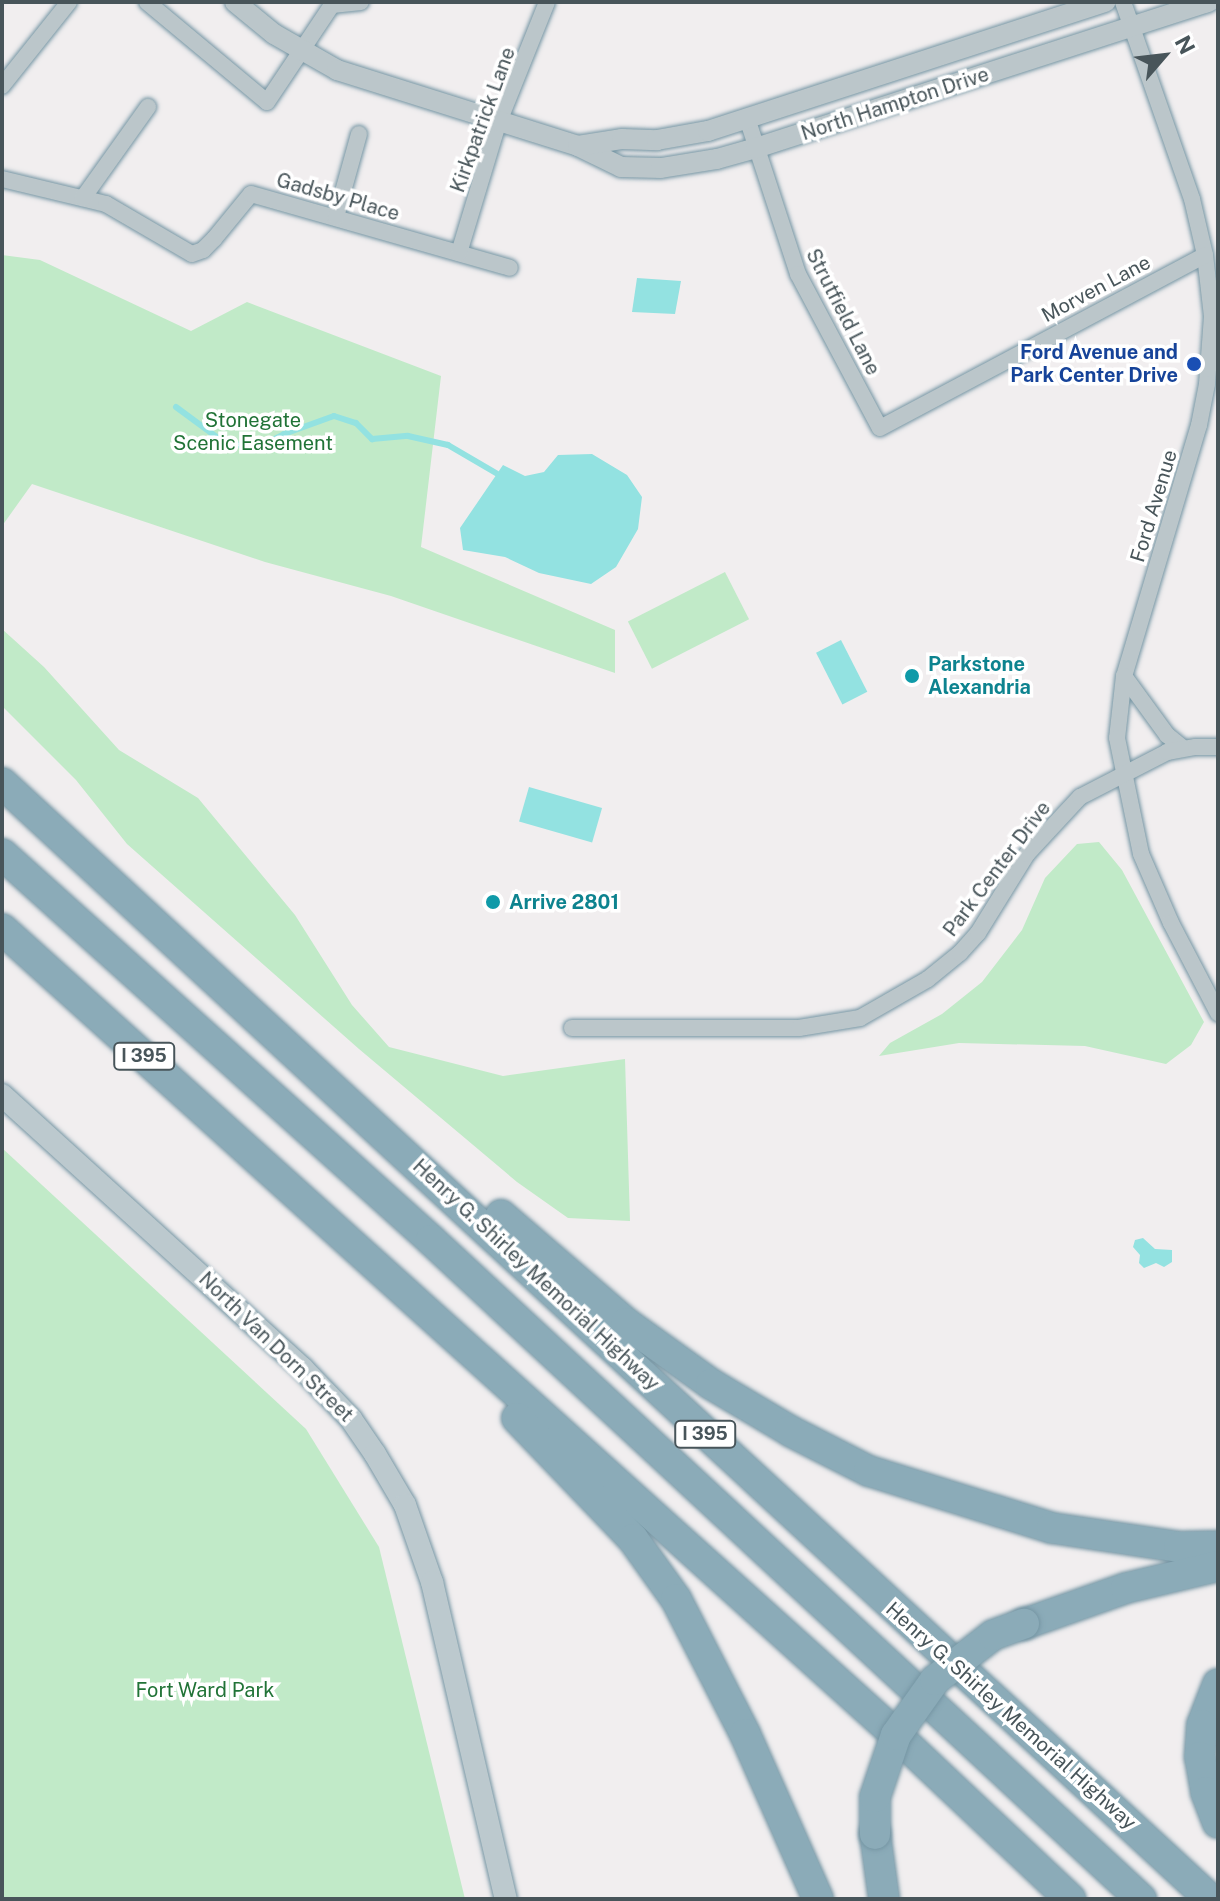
<!DOCTYPE html>
<html>
<head>
<meta charset="utf-8">
<style>
  body { margin:0 }
  #map { position:relative; width:1220px; height:1901px; overflow:hidden; background:#f1eeef; font-family:"Public Sans",sans-serif }
  div>[style] { position:absolute }
  .green>* { inset:0; background:#c1eac8; transform-origin:0 0 }
  .water>* { inset:0; background:#93e2e1; transform-origin:0 0 }
  .stream>* { height:6px; margin:-3px; padding:0 3px; transform-origin:3px; border-radius:3px; background:#93e2e1 }
  .roads { filter:drop-shadow(0 0 2px #7696a4) drop-shadow(0 0 2px #7696a4) }
  .minor>* { height:16px; margin:-8px; padding:0 8px; transform-origin:8px; border-radius:8px; background:#bbc6ca }
  .tertiary>* { height:20px; margin:-10px; padding:0 10px; transform-origin:10px; border-radius:10px; background:#bbc6ca }
  .secondary>* { height:22px; margin:-11px; padding:0 11px; transform-origin:11px; border-radius:11px; background:#bcc9ce }
  .motorway>* { height:30px; margin:-15px; padding:0 15px; transform-origin:15px; border-radius:15px; background:#8babb8 }
  .bridges { filter:drop-shadow(0 0 2px #7696a4) drop-shadow(0 0 2px #7696a4) }
  .motorway-bridge>* { height:30px; margin:-15px; padding:0 15px; transform-origin:15px; border-radius:15px; background:#8babb8 }
  .dots>* { width:22px; height:22px; translate:-50% -50%; box-sizing:border-box; border:4px solid #fff; border-radius:50% }
  span { translate:-50% -50%; white-space:nowrap; text-align:center; line-height:1.15; -webkit-text-stroke:7px #fff; paint-order:stroke }
  .shield-label span { padding:2px 6px; background:#fff; border:2px solid; border-radius:6px; -webkit-text-stroke-width:0 }
  .shield-label { font-size:18px; color:#48555a; font-weight:700 }
  .street-label { font-size:20px; color:#48555a }
  .transit-label { font-size:20px; color:#164399; font-weight:700 }
  .right { translate:-100% -50%; text-align:right }
  .park-label { font-size:20px; color:#217337 }
  .culture-label { font-size:20px; color:#0d838f; font-weight:700 }
  .left { translate:0 -50%; text-align:left }
  .frame { position:absolute; inset:0; border:4px solid #48555a; pointer-events:none }
  .north { position:absolute; left:1124px; top:16px; width:80px; height:80px; -webkit-text-stroke:6px #fff; paint-order:stroke; rotate:62deg; font-size:22px; font-weight:700; line-height:32px; text-align:center; color:#48555a }
  .north::after { content:''; display:block; margin:auto; width:28px; height:36px; background:#48555a; clip-path:polygon(50% 0,100% 100%,50% 72%,0 100%) }
</style>
</head>
<body>
<div id="map">
  <div class="green">
    <i style="clip-path:polygon(2px 255px,40px 260px,191px 331px,247px 302px,441px 376px,421px 547px,615px 630px,615px 673px,391px 596px,265px 562px,32px 484px,2px 526px)"></i>
    <i style="left:725px;top:572px;width:53px;height:109px;rotate:63deg"></i>
    <i style="clip-path:polygon(2px 629px,44px 667px,119px 750px,198px 798px,295px 915px,352px 1005px,389px 1047px,503px 1076px,625px 1059px,630px 1221px,568px 1218px,517px 1182px,359px 1049px,127px 844px,76px 780px,2px 706px)"></i>
    <i style="clip-path:polygon(1099px 842px,1122px 870px,1204px 1022px,1191px 1045px,1166px 1064px,1085px 1046px,959px 1043px,879px 1056px,890px 1043px,942px 1014px,982px 982px,1022px 930px,1045px 878px,1077px 844px)"></i>
    <i style="clip-path:polygon(2px 1148px,306px 1429px,379px 1547px,465px 1899px,2px 1899px)"></i>
  </div>
  <div class="water">
    <i style="clip-path:polygon(637px 278px,681px 281px,675px 314px,632px 312px)"></i>
    <i style="clip-path:polygon(592px 454px,627px 475px,642px 497px,638px 529px,616px 567px,591px 584px,539px 573px,505px 557px,463px 550px,460px 528px,503px 465px,525px 476px,544px 472px,558px 455px)"></i>
    <i style="left:841px;top:640px;width:58px;height:28px;rotate:63deg"></i>
    <i style="left:529px;top:787px;width:76px;height:36px;rotate:16deg"></i>
    <i style="clip-path:polygon(1143px 1238px,1155px 1249px,1172px 1250px,1172px 1262px,1164px 1267px,1156px 1263px,1144px 1268px,1139px 1263px,1140px 1255px,1133px 1247px,1135px 1240px)"></i>
  </div>
  <div class="stream">
    <i style="left:176px;top:407px;width:52px;rotate:36.4deg"></i>
    <i style="left:218px;top:438px;width:38px;rotate:18deg"></i>
    <i style="left:254px;top:450px;width:34px;rotate:-28deg"></i>
    <i style="left:284px;top:434px;width:53px;rotate:-19.8deg"></i>
    <i style="left:334px;top:416px;width:23px;rotate:18deg"></i>
    <i style="left:356px;top:423px;width:23px;rotate:45deg"></i>
    <i style="left:372px;top:439px;width:36px;rotate:-5deg"></i>
    <i style="left:408px;top:436px;width:41px;rotate:12.7deg"></i>
    <i style="left:448px;top:445px;width:56px;rotate:30.3deg"></i>
  </div>
  <div class="roads">
    <div class="minor">
      <i style="left:147px;top:2px;width:156px;rotate:39.8deg"></i>
      <i style="left:267px;top:102px;width:117px;rotate:-56.2deg"></i>
      <i style="left:1123px;top:2px;width:209px;rotate:70.7deg"></i>
      <i style="left:1192px;top:199px;width:57px;rotate:76.9deg"></i>
      <i style="left:1205px;top:255px;width:61px;rotate:83.5deg"></i>
      <i style="left:1212px;top:316px;width:68px;rotate:94.2deg"></i>
      <i style="left:1207px;top:384px;width:42px;rotate:101deg"></i>
      <i style="left:1199px;top:425px;width:262px;rotate:106.6deg"></i>
      <i style="left:1124px;top:676px;width:62px;rotate:96.4deg"></i>
      <i style="left:1117px;top:738px;width:118px;rotate:78.3deg"></i>
      <i style="left:1141px;top:854px;width:75px;rotate:66.5deg"></i>
      <i style="left:1171px;top:923px;width:102px;rotate:62.4deg"></i>
      <i style="left:332px;top:5px;width:29px;rotate:-6deg"></i>
      <i style="left:2px;top:86px;width:107px;rotate:-51.4deg"></i>
      <i style="left:748px;top:121px;width:161px;rotate:71.9deg"></i>
      <i style="left:798px;top:274px;width:174px;rotate:62deg"></i>
      <i style="left:880px;top:428px;width:368px;rotate:-28deg"></i>
      <i style="left:2px;top:179px;width:107px;rotate:13.5deg"></i>
      <i style="left:106px;top:204px;width:99px;rotate:30.2deg"></i>
      <i style="left:192px;top:254px;width:12px;rotate:-20deg"></i>
      <i style="left:203px;top:250px;width:16px;rotate:-45deg"></i>
      <i style="left:214px;top:239px;width:58px;rotate:-50.6deg"></i>
      <i style="left:251px;top:194px;width:269px;rotate:15.9deg"></i>
      <i style="left:83px;top:198px;width:112px;rotate:-54.5deg"></i>
      <i style="left:336px;top:217px;width:86px;rotate:-74.5deg"></i>
      <i style="left:459px;top:253px;width:135px;rotate:-73.2deg"></i>
      <i style="left:498px;top:124px;width:131px;rotate:-68.1deg"></i>
      <i style="left:1124px;top:676px;width:73px;rotate:53.9deg"></i>
      <i style="left:1167px;top:735px;width:21px;rotate:39deg"></i>
      <i style="left:572px;top:1028px;width:227px"></i>
      <i style="left:799px;top:1028px;width:62px;rotate:-9.3deg"></i>
      <i style="left:860px;top:1018px;width:78px;rotate:-29.8deg"></i>
      <i style="left:928px;top:979px;width:41px;rotate:-39.1deg"></i>
      <i style="left:960px;top:953px;width:27px;rotate:-48deg"></i>
      <i style="left:978px;top:933px;width:93px;rotate:-58.2deg"></i>
      <i style="left:1027px;top:854px;width:78px;rotate:-47.1deg"></i>
      <i style="left:1080px;top:797px;width:98px;rotate:-27.3deg"></i>
      <i style="left:1167px;top:752px;width:29px;rotate:-10deg"></i>
      <i style="left:1196px;top:747px;width:22px"></i>
    </div>
    <div class="tertiary">
      <i style="left:235px;top:2px;width:50px;rotate:39.4deg"></i>
      <i style="left:274px;top:34px;width:73px;rotate:29.7deg"></i>
      <i style="left:337px;top:70px;width:253px;rotate:17.5deg"></i>
      <i style="left:578px;top:146px;width:48px;rotate:26deg"></i>
      <i style="left:621px;top:167px;width:40px;rotate:1.4deg"></i>
      <i style="left:661px;top:168px;width:57px;rotate:-9.1deg"></i>
      <i style="left:717px;top:159px;width:41px;rotate:-15.8deg"></i>
      <i style="left:756px;top:148px;width:476px;rotate:-17.9deg"></i>
      <i style="left:578px;top:146px;width:45px;rotate:-9deg"></i>
      <i style="left:622px;top:139px;width:35px;rotate:2deg"></i>
      <i style="left:657px;top:140px;width:52px;rotate:-10deg"></i>
      <i style="left:708px;top:131px;width:418px;rotate:-18deg"></i>
    </div>
    <div class="secondary">
      <i style="left:2px;top:1095px;width:406px;rotate:42.3deg"></i>
      <i style="left:302px;top:1368px;width:71px;rotate:46.1deg"></i>
      <i style="left:351px;top:1419px;width:42px;rotate:55.6deg"></i>
      <i style="left:375px;top:1454px;width:59px;rotate:59.5deg"></i>
      <i style="left:405px;top:1505px;width:82px;rotate:70.7deg"></i>
      <i style="left:432px;top:1582px;width:326px;rotate:76.9deg"></i>
    </div>
    <div class="motorway">
      <i style="left:2px;top:783px;width:1645px;rotate:42.73deg"></i>
      <i style="left:2px;top:854px;width:577px;rotate:41.98deg"></i>
      <i style="left:431px;top:1240px;width:969px;rotate:42.87deg"></i>
      <i style="left:2px;top:929px;width:1202px;rotate:42.03deg"></i>
      <i style="left:895px;top:1734px;width:241px;rotate:43.3deg"></i>
      <i style="left:501px;top:1215px;width:165px;rotate:40.8deg"></i>
      <i style="left:626px;top:1323px;width:105px;rotate:35.7deg"></i>
      <i style="left:711px;top:1384px;width:92px;rotate:30.7deg"></i>
      <i style="left:790px;top:1431px;width:89px;rotate:26.9deg"></i>
      <i style="left:869px;top:1471px;width:192px;rotate:17.3deg"></i>
      <i style="left:1052px;top:1528px;width:128px;rotate:8.5deg"></i>
      <i style="left:1179px;top:1547px;width:39px;rotate:-1deg"></i>
      <i style="left:517px;top:1418px;width:168px;rotate:46.2deg"></i>
      <i style="left:633px;top:1539px;width:74px;rotate:54.4deg"></i>
      <i style="left:676px;top:1599px;width:152px;rotate:62.9deg"></i>
      <i style="left:745px;top:1734px;width:180px;rotate:66.1deg"></i>
      <i style="left:1024px;top:1624px;width:108px;rotate:-19.4deg"></i>
      <i style="left:1126px;top:1588px;width:95px;rotate:-13.4deg"></i>
      <i style="left:1218px;top:1684px;width:44px;rotate:111.3deg"></i>
      <i style="left:1202px;top:1725px;width:32px;rotate:94deg"></i>
      <i style="left:1200px;top:1757px;width:36px;rotate:80deg"></i>
      <i style="left:1206px;top:1792px;width:33px;rotate:69deg"></i>
      <i style="left:875px;top:1834px;width:66px;rotate:82.1deg"></i>
    </div>
  </div>
  <div class="bridges">
    <div class="motorway-bridge">
      <i style="left:875px;top:1834px;width:37px;rotate:-90deg"></i>
      <i style="left:875px;top:1797px;width:65px;rotate:-71.3deg"></i>
      <i style="left:896px;top:1735px;width:67px;rotate:-54.7deg"></i>
      <i style="left:935px;top:1680px;width:73px;rotate:-37.8deg"></i>
      <i style="left:993px;top:1635px;width:33px;rotate:-20deg"></i>
    </div>
  </div>
  <div class="dots">
    <i style="left:1194px;top:364px;background:#1a4fb4"></i>
    <i style="left:912px;top:676px;background:#0f9aa8"></i>
    <i style="left:493px;top:902px;background:#0f9aa8"></i>
  </div>
  <div class="shield-label">
    <span style="left:144px;top:1056px">I 395</span>
    <span style="left:705px;top:1434px">I 395</span>
  </div>
  <div class="street-label">
    <span style="left:895px;top:104px;rotate:-18deg">North Hampton Drive</span>
    <span style="left:483px;top:120px;rotate:-70deg">Kirkpatrick Lane</span>
    <span style="left:338px;top:197px;rotate:16deg">Gadsby Place</span>
    <span style="left:1096px;top:289px;rotate:-28deg">Morven Lane</span>
    <span style="left:843px;top:312px;rotate:63deg">Strutfield Lane</span>
    <span style="left:1154px;top:506px;rotate:-73deg">Ford Avenue</span>
    <span style="left:997px;top:869px;rotate:-53deg">Park Center Drive</span>
    <span style="left:536px;top:1275px;rotate:43deg">Henry G. Shirley Memorial Highway</span>
    <span style="left:276px;top:1347px;rotate:44deg">North Van Dorn Street</span>
    <span style="left:1011px;top:1716px;rotate:42deg">Henry G. Shirley Memorial Highway</span>
  </div>
  <div class="transit-label">
    <span class="right" style="left:1178px;top:364px">Ford Avenue and<br>Park Center Drive</span>
  </div>
  <div class="park-label">
    <span style="left:253px;top:432px">Stonegate<br>Scenic Easement</span>
    <span style="left:205px;top:1690px">Fort Ward Park</span>
  </div>
  <div class="culture-label">
    <span class="left" style="left:928px;top:676px">Parkstone<br>Alexandria</span>
    <span class="left" style="left:509px;top:902px">Arrive 2801</span>
  </div>
  <div class="frame"></div>
  <div class="north">N</div>
</div>
</body>
</html>
